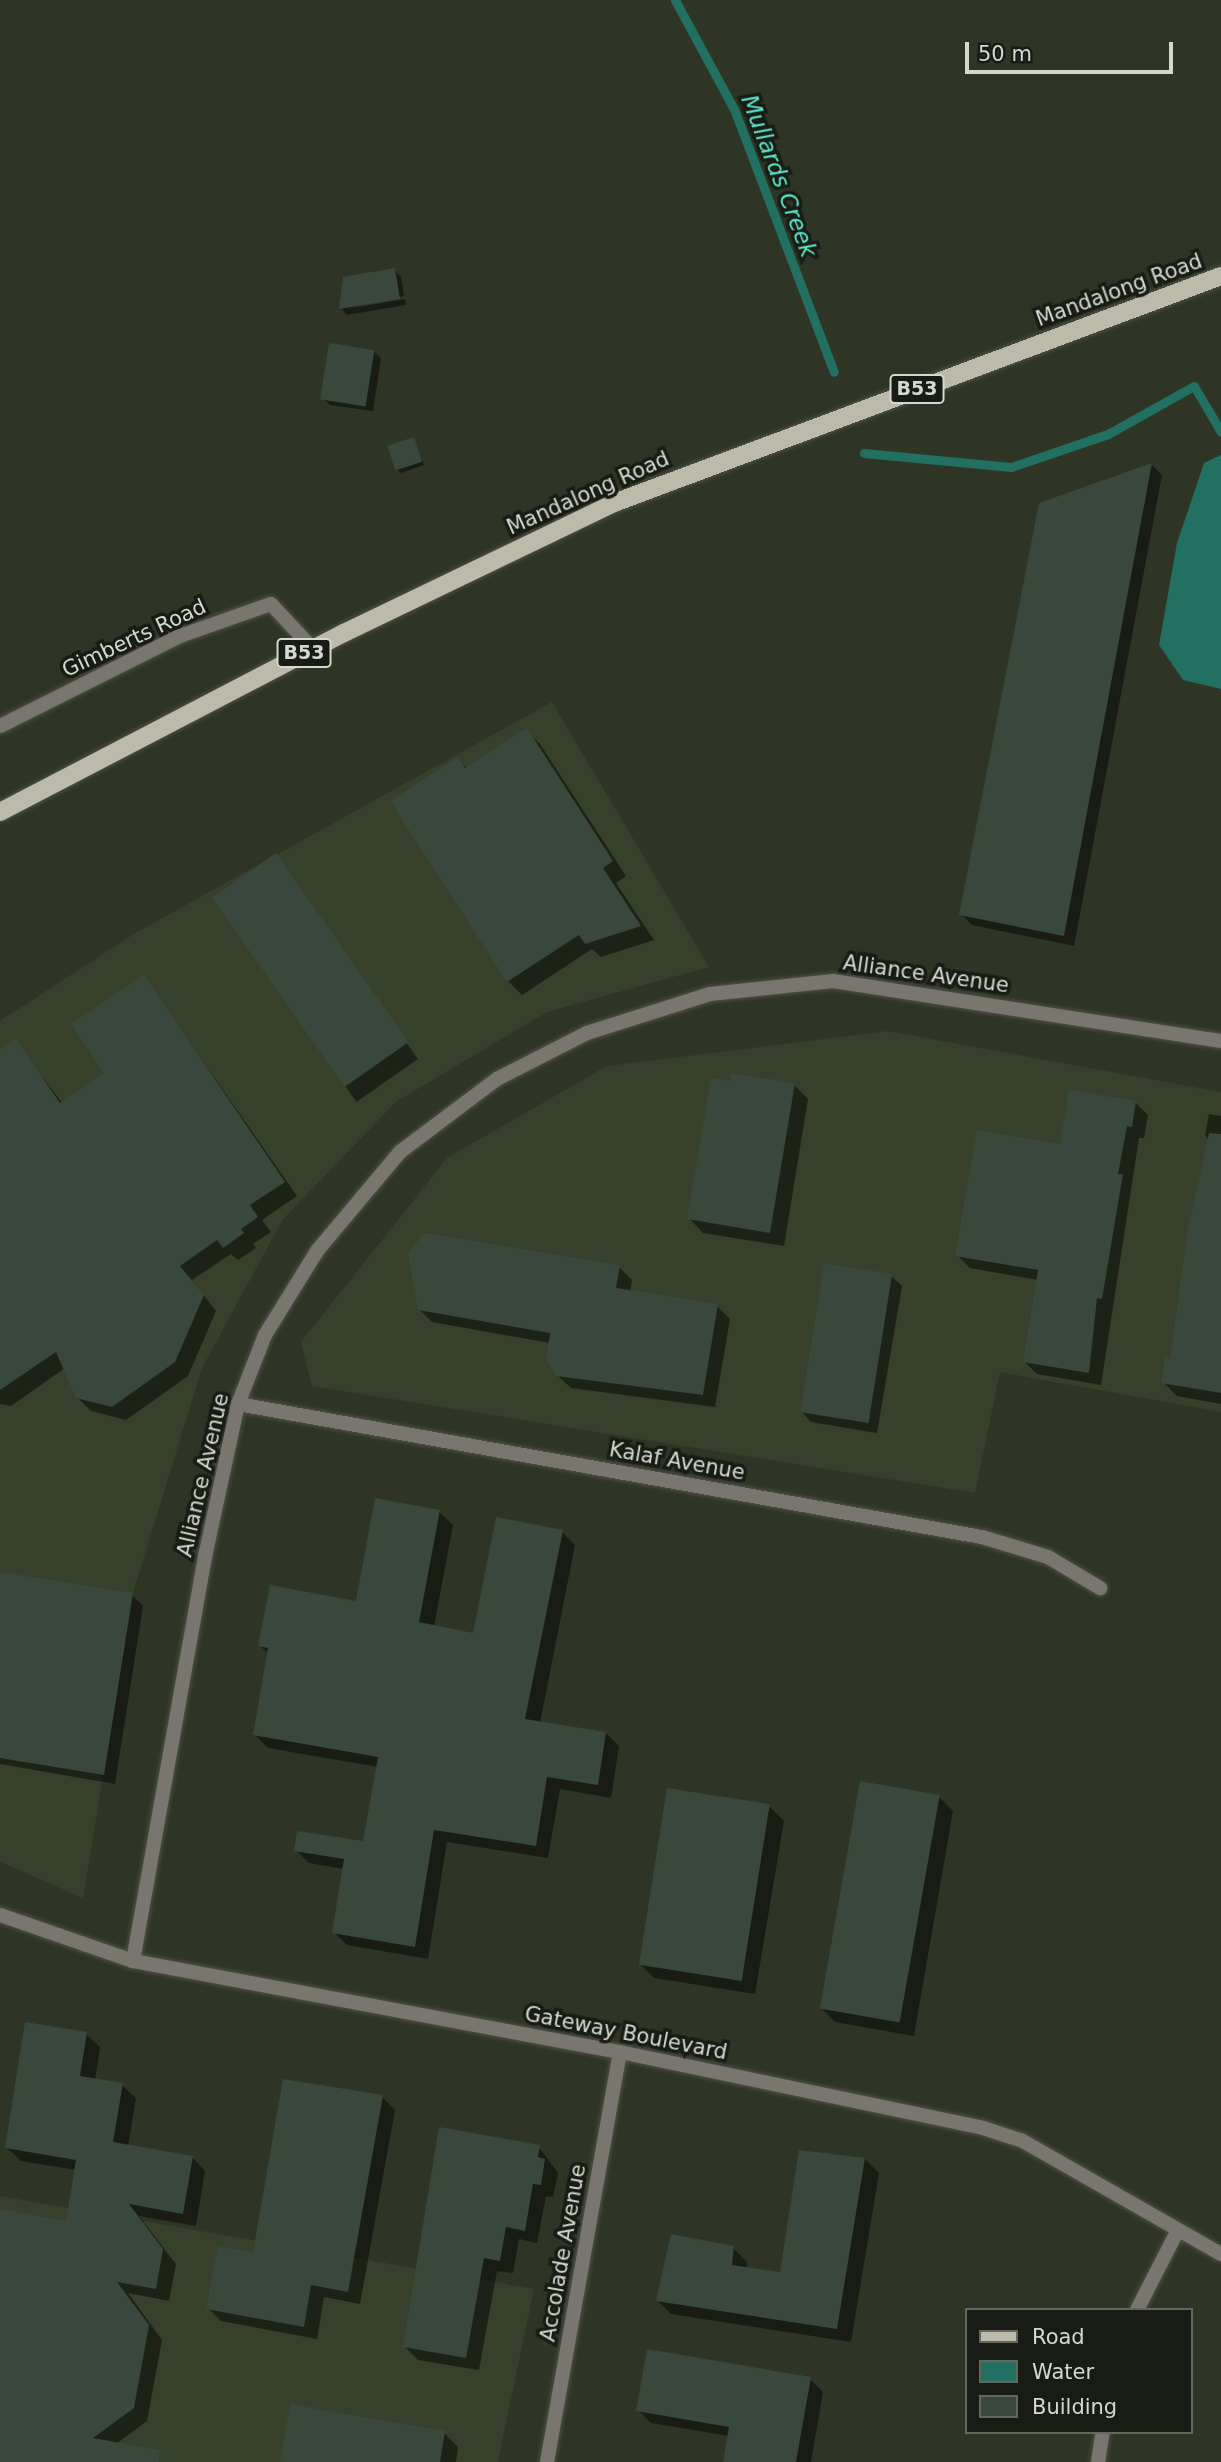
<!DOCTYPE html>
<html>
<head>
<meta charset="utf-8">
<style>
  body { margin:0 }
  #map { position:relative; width:1221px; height:2462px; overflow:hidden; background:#2f3525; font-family:"DejaVu Sans",sans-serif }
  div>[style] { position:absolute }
  .built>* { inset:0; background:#37402a }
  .water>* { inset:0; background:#217061 }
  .shadow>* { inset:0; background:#0007; transform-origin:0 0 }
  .stream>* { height:9px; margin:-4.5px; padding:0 4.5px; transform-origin:4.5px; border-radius:4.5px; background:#217061 }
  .building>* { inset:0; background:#38483c; transform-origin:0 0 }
  .roads { filter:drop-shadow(0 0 2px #4d5243) drop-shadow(0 0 2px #4d5243) }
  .minor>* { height:14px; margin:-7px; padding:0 7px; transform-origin:7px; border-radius:7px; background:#78766e }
  .primary>* { height:18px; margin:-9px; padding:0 9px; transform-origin:9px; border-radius:9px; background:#bcbaa8 }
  span { translate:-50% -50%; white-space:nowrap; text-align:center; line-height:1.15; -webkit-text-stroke:7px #191c14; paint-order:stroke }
  .shield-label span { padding:2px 5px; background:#191c14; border:2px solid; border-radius:5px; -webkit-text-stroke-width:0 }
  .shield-label { font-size:19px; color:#d4d8ce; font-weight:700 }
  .street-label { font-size:21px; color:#d4d8ce }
  .water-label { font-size:23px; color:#59e7ca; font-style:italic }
  .legend { position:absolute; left:965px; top:2308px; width:228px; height:126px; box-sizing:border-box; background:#191c14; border:2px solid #64675e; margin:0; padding:9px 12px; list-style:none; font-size:21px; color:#d4d8ce }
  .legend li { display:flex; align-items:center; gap:14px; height:35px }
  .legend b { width:35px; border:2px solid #64675e }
  .scale { position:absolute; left:965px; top:42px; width:208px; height:32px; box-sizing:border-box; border:4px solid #d4d8ce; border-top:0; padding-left:9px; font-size:21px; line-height:24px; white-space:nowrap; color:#d4d8ce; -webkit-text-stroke:5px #191c14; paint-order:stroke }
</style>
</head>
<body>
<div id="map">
  <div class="built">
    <i style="clip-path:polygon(552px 702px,709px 967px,547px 1012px,505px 1037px,397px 1101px,283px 1219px,202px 1368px,133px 1593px,83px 1898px,0 1862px,0 1021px,137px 932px)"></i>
    <i style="clip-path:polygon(888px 1031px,1221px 1092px,1221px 1412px,1000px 1372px,975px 1493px,312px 1386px,301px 1342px,447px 1158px,607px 1066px)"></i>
    <i style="clip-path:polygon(0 2196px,534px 2289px,498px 2462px,0 2462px)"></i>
  </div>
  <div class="water">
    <i style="clip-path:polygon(1221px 455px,1221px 689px,1183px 680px,1159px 645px,1177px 543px,1204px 463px)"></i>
  </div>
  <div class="shadow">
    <i style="clip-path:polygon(394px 270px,401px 277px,404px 296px,346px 309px,405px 299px,406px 305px,347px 315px,341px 308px)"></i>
    <i style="clip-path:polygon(374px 352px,381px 358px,373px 411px,330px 405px,323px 398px)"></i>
    <i style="clip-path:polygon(413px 439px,424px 465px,401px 473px,398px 470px)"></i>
    <i style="clip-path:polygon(1152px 465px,1162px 475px,1074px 946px,972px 925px,961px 914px,1040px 504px)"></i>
    <i style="clip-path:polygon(526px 730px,540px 744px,626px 876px,616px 883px,654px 940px,601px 957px,592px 949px,522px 995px,508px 981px,458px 760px,467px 768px)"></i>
    <i style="left:275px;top:855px;width:249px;height:75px;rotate:55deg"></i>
    <i style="clip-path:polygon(144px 977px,297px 1196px,262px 1220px,271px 1232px,253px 1244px,256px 1248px,238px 1260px,231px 1254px,192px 1280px,216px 1311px,188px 1376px,126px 1420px,91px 1411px,77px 1397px,65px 1368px,11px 1406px,0 1404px,0 1052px,15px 1041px,63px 1104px,107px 1074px)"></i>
    <i style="clip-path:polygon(732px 1083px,794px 1085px,808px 1099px,784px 1246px,703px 1233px,689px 1218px)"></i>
    <i style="clip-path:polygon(1135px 1102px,1148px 1115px,1144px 1138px,1139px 1138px,1101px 1385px,1037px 1374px,1024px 1361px,1038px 1280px,970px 1268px,957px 1255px,1061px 1146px)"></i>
    <i style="clip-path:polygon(1209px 1114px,1221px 1116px,1221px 1404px,1177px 1396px,1163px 1382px,1172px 1361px,1209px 1140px,1205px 1135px)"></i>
    <i style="clip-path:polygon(619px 1267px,632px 1280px,630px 1292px,717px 1306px,730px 1319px,715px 1407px,571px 1388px,557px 1375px,550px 1343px,432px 1322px,419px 1309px)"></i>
    <i style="clip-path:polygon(891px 1276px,902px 1286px,877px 1433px,811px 1422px,801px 1411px)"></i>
    <i style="clip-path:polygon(439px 1512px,453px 1525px,434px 1627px,475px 1635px,562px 1532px,575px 1545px,540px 1723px,606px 1733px,619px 1746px,611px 1798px,560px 1789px,548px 1858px,447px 1842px,428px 1959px,347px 1945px,334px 1932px,344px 1869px,309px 1863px,296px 1850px,365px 1843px,378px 1767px,268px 1748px,255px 1735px,269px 1654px,260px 1646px,357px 1603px)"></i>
    <i style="clip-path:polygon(0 1574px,132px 1595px,143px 1606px,115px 1784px,0 1764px)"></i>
    <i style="clip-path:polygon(939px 1797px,953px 1811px,914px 2036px,835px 2022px,821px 2008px)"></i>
    <i style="clip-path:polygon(770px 1807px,784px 1821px,755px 1994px,654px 1978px,640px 1964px)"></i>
    <i style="clip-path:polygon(86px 2034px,100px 2047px,95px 2080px,122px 2085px,136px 2098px,128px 2147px,192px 2157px,205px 2171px,196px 2226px,139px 2216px,176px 2264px,169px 2301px,128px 2293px,162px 2340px,147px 2421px,116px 2444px,139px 2462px,0 2462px,0 2211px,67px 2223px,76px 2170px,21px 2161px,7px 2148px)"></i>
    <i style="clip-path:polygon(382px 2097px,395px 2110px,360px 2304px,324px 2297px,317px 2339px,221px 2321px,208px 2308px)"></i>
    <i style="clip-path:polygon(539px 2147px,558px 2173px,553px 2197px,546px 2196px,537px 2243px,519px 2239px,513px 2273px,497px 2271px,479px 2370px,418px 2360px,405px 2347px)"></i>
    <i style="clip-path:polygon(865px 2159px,879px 2173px,851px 2342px,671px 2314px,657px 2300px,733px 2248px,747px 2262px,747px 2269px,782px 2274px)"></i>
    <i style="clip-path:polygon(810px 2379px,823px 2392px,811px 2462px,725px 2462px,729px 2436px,651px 2423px,638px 2410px)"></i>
    <i style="clip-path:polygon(444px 2433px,458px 2447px,456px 2462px,282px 2462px)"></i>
  </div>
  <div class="stream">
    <i style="left:675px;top:0;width:124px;rotate:61.6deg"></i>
    <i style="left:734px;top:109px;width:281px;rotate:69.2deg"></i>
    <i style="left:864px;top:453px;width:148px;rotate:5.4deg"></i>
    <i style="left:1011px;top:467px;width:102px;rotate:-18.8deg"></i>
    <i style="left:1108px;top:434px;width:98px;rotate:-29.2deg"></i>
    <i style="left:1194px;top:386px;width:53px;rotate:59.6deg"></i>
  </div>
  <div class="building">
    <i style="clip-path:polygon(395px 268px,400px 299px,339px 309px,343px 277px)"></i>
    <i style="left:329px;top:343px;width:46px;height:57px;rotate:9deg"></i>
    <i style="left:414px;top:437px;width:26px;height:28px;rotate:72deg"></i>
    <i style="clip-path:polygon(1152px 463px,1064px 936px,959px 915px,1039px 503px)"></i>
    <i style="clip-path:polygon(527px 728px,613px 861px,603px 868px,641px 926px,585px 944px,579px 935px,507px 982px,390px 801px,458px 757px,465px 768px)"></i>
    <i style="left:276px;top:853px;width:231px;height:78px;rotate:55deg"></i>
    <i style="clip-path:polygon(144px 975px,285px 1182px,250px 1205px,258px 1217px,241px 1229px,244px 1233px,223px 1248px,217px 1240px,180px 1266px,204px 1295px,175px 1362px,112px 1407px,76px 1398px,56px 1352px,0 1390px,0 1050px,16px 1039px,60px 1103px,104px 1073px,71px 1024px)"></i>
    <i style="clip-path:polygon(731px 1073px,795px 1083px,770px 1233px,687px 1219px,711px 1078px,730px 1081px)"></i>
    <i style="clip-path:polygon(1069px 1090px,1136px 1101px,1132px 1127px,1127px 1126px,1118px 1174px,1123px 1174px,1102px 1299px,1097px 1298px,1089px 1373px,1023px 1362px,1038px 1270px,955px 1256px,977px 1130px,1060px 1144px)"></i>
    <i style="clip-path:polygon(1209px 1133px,1221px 1134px,1221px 1393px,1161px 1383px,1165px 1358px,1170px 1359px,1187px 1234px)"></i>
    <i style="clip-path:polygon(424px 1233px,620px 1265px,616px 1288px,718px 1304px,703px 1395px,556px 1376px,546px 1359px,550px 1333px,418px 1310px,408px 1253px)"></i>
    <i style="left:824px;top:1263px;width:69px;height:151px;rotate:9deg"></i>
    <i style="clip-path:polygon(375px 1498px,440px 1510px,419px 1622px,473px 1633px,496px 1517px,563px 1530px,525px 1719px,606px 1732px,598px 1785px,547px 1777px,536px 1846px,434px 1830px,415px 1947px,332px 1933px,344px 1859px,294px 1851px,297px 1831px,363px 1841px,378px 1757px,253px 1735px,268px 1648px,258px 1646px,270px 1585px,356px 1601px)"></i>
    <i style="clip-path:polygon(0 1572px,133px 1593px,104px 1775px,0 1758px)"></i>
    <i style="left:860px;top:1781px;width:81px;height:231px;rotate:10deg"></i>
    <i style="left:667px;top:1788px;width:104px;height:179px;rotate:9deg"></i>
    <i style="clip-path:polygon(25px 2022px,87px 2032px,80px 2076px,123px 2083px,113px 2142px,193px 2156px,183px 2214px,129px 2204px,163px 2249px,156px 2289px,117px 2282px,149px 2325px,134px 2408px,93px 2438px,160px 2450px,159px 2462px,0 2462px,0 2209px,66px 2221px,76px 2160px,5px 2148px)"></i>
    <i style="clip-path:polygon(283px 2079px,383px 2095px,348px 2292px,311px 2285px,304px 2327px,206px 2309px,218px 2246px,253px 2252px)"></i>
    <i style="clip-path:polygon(439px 2127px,540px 2145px,538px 2157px,545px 2159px,541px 2185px,533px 2184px,525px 2231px,506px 2227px,500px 2261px,484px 2258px,466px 2358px,403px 2347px)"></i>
    <i style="clip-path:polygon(799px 2150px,865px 2158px,837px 2329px,656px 2301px,671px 2234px,734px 2246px,732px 2265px,780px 2272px)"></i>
    <i style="clip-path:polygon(647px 2349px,811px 2377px,796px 2462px,723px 2462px,729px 2427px,636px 2411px)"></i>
    <i style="clip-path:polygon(290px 2404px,445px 2431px,440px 2462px,280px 2462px)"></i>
  </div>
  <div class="roads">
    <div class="minor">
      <i style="left:0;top:726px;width:201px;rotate:-26.6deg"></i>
      <i style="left:180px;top:636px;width:96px;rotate:-19.4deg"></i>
      <i style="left:271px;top:604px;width:62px;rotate:47deg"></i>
      <i style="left:238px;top:1404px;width:756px;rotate:10.14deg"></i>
      <i style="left:982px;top:1537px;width:69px;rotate:16.9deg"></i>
      <i style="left:1048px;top:1557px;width:61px;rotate:30.8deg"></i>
      <i style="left:0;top:1915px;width:141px;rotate:19.1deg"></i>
      <i style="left:133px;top:1961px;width:495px;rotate:10.6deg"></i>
      <i style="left:620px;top:2052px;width:371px;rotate:11.8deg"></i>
      <i style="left:983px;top:2128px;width:40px;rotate:18deg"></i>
      <i style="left:1021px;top:2140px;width:230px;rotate:29.7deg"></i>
      <i style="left:133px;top:1961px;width:415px;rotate:-79.9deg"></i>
      <i style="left:206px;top:1552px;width:151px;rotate:-77.8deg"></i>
      <i style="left:238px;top:1404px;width:74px;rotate:-68.6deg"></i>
      <i style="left:265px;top:1335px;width:99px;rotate:-58.2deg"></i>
      <i style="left:317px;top:1251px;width:129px;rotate:-50deg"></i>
      <i style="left:400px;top:1152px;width:121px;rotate:-37deg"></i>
      <i style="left:497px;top:1079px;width:101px;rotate:-27.1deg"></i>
      <i style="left:587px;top:1033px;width:129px;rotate:-17.6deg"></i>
      <i style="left:710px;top:994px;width:124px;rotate:-6deg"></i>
      <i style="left:833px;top:981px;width:393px;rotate:8.8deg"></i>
      <i style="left:1137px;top:2310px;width:90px;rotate:-62.9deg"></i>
      <i style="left:547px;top:2462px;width:416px;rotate:-79.9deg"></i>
      <i style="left:1098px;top:2462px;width:30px;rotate:-81deg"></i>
    </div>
    <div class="primary">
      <i style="left:0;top:812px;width:388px;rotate:-27.5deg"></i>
      <i style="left:344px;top:633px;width:300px;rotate:-25.7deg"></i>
      <i style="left:614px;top:503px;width:648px;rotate:-20.5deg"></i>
    </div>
  </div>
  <div class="shield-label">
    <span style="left:917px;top:389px">B53</span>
    <span style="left:304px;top:653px">B53</span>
  </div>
  <div class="street-label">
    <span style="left:1119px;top:290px;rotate:-20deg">Mandalong Road</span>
    <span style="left:588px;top:493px;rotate:-24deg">Mandalong Road</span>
    <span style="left:134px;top:638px;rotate:-25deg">Gimberts Road</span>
    <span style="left:926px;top:974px;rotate:8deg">Alliance Avenue</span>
    <span style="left:677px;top:1461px;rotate:10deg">Kalaf Avenue</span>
    <span style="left:203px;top:1475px;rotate:-77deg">Alliance Avenue</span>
    <span style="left:626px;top:2033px;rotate:11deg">Gateway Boulevard</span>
    <span style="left:563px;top:2253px;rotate:-80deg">Accolade Avenue</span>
  </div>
  <div class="water-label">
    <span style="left:779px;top:176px;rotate:69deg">Mullards Creek</span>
  </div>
  <ul class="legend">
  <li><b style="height:9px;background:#bcbaa8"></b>Road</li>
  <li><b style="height:19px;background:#217061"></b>Water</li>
  <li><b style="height:19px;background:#38483c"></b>Building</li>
  </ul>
  <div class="scale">50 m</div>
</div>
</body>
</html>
